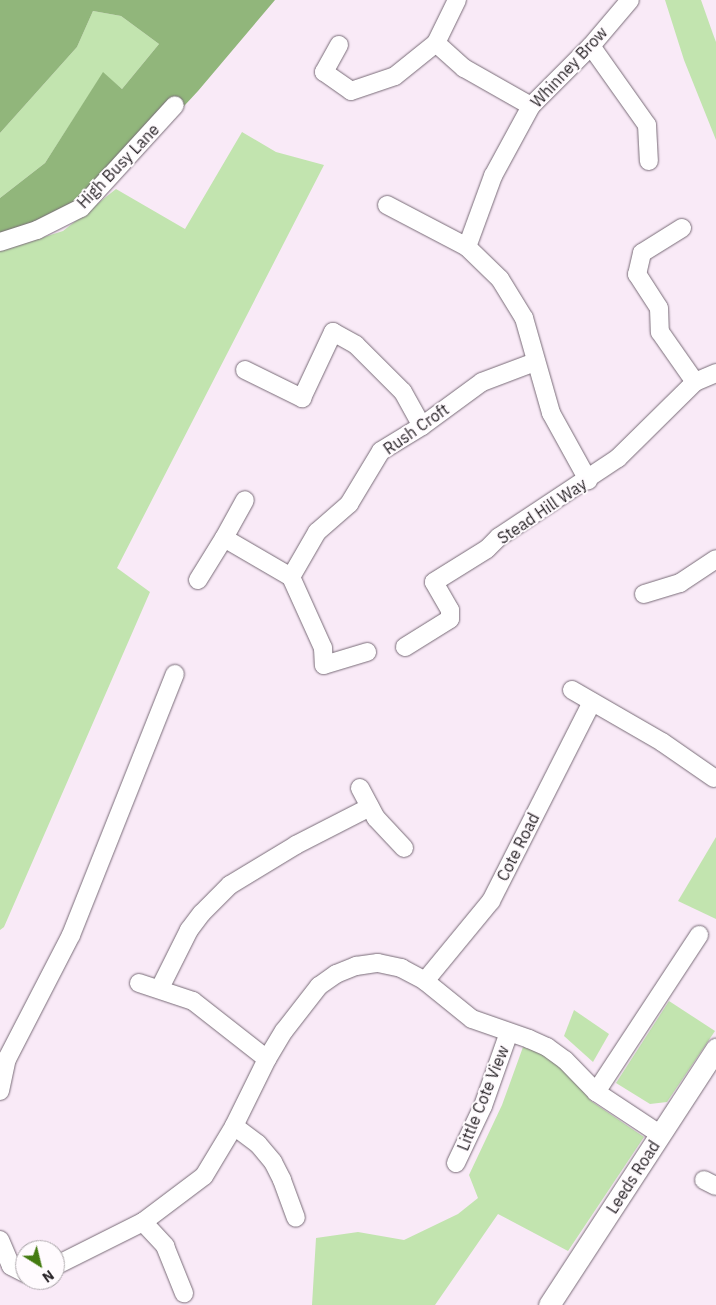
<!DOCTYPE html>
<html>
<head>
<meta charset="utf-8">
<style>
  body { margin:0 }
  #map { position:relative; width:716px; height:1305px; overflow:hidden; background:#f9eaf7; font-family:"IBM Plex Sans",sans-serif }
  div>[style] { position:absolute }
  .green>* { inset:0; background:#c2e4af }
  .forest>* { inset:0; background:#91b67b }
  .roads { filter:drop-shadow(0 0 1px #786b77) drop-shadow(0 0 1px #786b77) }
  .minor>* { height:18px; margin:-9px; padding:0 9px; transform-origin:9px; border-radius:9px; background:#fff }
  .major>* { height:21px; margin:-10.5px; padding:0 10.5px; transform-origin:10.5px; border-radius:10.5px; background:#fff }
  span { translate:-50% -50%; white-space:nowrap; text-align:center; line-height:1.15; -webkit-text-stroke:4px #fffbfe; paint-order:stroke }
  .street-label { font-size:16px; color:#2a2529 }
  .north { position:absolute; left:15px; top:1240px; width:50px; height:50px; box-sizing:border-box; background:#fffbfe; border:1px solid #aaa5a9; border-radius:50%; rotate:144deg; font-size:14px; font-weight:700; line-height:20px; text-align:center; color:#2a2529 }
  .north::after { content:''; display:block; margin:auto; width:18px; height:22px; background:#447b11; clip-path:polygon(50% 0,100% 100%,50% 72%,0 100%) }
</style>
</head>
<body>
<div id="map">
  <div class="green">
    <i style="clip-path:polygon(665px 0,701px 0,713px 34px,716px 42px,716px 140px,684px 60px)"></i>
    <i style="clip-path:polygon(93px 11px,121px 16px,159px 44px,122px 89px,103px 73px,45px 163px,0 198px,0 133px,77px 47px)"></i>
    <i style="clip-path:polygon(242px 132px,276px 152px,324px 165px,117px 568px,150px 592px,4px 927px,0 930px,0 251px,63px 231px,116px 189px,185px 229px)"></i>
    <i style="clip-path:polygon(716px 837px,716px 919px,678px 901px)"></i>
    <i style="clip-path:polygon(669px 1001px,715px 1031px,667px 1102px,650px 1104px,616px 1083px)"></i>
    <i style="clip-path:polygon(574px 1010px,609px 1034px,593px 1062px,564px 1036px)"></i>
    <i style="clip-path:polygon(523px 1047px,555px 1057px,591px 1101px,644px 1137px,568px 1251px,498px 1214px,435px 1305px,312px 1305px,316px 1238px,358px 1232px,404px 1240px,458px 1214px,478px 1198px,469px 1175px,502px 1105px)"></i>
  </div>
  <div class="forest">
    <i style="clip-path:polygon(0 0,275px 0,198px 91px,120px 175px,38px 223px,0 236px,0 198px,45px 163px,103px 72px,122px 89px,159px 44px,121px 16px,93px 11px,77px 47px,0 133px)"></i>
  </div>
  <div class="roads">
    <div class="minor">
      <i style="left:436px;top:43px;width:38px;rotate:42deg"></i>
      <i style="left:464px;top:68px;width:77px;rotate:29.6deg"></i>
      <i style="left:339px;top:45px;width:31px;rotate:119deg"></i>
      <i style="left:324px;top:72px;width:33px;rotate:35deg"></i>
      <i style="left:351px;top:91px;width:46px;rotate:-18.8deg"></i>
      <i style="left:395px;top:76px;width:53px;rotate:-38.8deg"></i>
      <i style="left:436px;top:43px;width:48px;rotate:-64deg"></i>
      <i style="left:591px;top:46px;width:97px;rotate:54.7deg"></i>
      <i style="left:647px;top:125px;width:36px;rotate:87deg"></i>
      <i style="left:387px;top:205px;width:90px;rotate:27.7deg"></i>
      <i style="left:467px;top:247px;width:46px;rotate:44.1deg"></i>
      <i style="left:500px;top:279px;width:46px;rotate:58.4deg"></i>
      <i style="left:524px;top:318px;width:99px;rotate:74.1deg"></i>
      <i style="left:551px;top:413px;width:77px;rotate:61.1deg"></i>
      <i style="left:682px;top:228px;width:47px;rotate:148deg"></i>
      <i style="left:642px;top:253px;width:22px;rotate:103deg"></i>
      <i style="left:637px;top:274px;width:40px;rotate:57.1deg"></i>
      <i style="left:659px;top:308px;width:24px;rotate:88deg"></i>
      <i style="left:660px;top:332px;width:61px;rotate:55deg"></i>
      <i style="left:0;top:242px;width:39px;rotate:-18deg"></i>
      <i style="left:37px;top:230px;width:49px;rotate:-26.6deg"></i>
      <i style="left:81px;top:208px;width:139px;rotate:-47.6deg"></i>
      <i style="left:467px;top:247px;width:76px;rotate:-69.9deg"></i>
      <i style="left:493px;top:176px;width:80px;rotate:-61.5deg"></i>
      <i style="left:531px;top:106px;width:85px;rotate:-45deg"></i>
      <i style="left:591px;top:46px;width:60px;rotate:-49.7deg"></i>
      <i style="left:245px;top:370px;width:64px;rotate:26.2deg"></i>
      <i style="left:302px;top:398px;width:73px;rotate:-64.8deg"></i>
      <i style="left:333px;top:332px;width:26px;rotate:29deg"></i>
      <i style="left:356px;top:345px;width:66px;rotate:45deg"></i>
      <i style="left:403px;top:392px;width:39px;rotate:61deg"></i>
      <i style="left:224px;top:538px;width:43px;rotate:-61.1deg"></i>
      <i style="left:291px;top:577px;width:52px;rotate:-60deg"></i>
      <i style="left:317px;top:532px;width:43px;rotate:-41.2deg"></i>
      <i style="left:349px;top:504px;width:62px;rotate:-58.9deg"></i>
      <i style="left:381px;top:451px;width:48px;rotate:-31.4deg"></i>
      <i style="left:422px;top:426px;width:74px;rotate:-36.3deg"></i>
      <i style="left:482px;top:382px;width:57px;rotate:-20.7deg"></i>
      <i style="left:198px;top:580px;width:49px;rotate:-58.2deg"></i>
      <i style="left:224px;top:538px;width:78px;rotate:30.2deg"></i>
      <i style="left:291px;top:577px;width:78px;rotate:65.7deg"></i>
      <i style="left:323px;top:648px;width:17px;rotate:87deg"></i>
      <i style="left:324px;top:665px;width:45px;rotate:-16.8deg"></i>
      <i style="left:644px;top:594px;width:38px;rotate:-17deg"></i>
      <i style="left:680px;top:583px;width:43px;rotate:-33.7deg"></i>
      <i style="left:405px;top:647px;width:53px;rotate:-31.9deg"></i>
      <i style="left:450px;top:619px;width:9px;rotate:-90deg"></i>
      <i style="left:450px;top:610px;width:32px;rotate:-120deg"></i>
      <i style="left:434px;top:582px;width:62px;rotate:-31.9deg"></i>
      <i style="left:487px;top:549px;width:17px;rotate:-45deg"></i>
      <i style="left:499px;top:537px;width:143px;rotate:-33.6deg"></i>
      <i style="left:618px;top:458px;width:108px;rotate:-44.6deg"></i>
      <i style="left:695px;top:382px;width:23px;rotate:-23deg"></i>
      <i style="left:572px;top:690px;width:104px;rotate:30deg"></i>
      <i style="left:662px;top:742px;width:63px;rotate:34.7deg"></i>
      <i style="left:360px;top:788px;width:34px;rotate:62deg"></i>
      <i style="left:376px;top:818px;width:41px;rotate:47deg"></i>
      <i style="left:425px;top:981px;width:104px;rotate:-50.5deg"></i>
      <i style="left:491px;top:901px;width:223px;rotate:-63.1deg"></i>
      <i style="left:139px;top:983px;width:57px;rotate:18.4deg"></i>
      <i style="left:193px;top:1001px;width:94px;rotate:38.1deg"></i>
      <i style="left:160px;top:988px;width:65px;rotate:-63.4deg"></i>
      <i style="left:189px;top:930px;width:21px;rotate:-53deg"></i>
      <i style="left:202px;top:913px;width:40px;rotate:-45deg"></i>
      <i style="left:230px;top:885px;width:77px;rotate:-31.2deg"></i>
      <i style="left:296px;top:845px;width:83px;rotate:-27.2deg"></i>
      <i style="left:0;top:1091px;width:33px;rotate:-78deg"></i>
      <i style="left:7px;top:1059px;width:140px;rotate:-62.7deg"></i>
      <i style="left:71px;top:935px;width:281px;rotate:-68.3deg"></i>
      <i style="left:596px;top:1092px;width:188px;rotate:-56.7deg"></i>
      <i style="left:234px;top:1126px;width:30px;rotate:37deg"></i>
      <i style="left:258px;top:1144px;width:23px;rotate:50deg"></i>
      <i style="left:273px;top:1162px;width:20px;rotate:63deg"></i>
      <i style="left:282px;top:1180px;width:40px;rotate:69.8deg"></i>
      <i style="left:456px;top:1163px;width:63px;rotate:-64.7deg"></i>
      <i style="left:483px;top:1106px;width:78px;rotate:-70.6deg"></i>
      <i style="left:704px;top:1180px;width:13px;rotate:27deg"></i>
      <i style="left:143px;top:1222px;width:33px;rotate:47deg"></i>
      <i style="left:165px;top:1246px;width:51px;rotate:68deg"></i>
      <i style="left:0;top:1240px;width:28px;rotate:67deg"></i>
      <i style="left:11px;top:1266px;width:16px;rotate:27deg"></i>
      <i style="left:55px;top:1266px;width:98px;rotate:-26.6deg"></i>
      <i style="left:143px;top:1222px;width:76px;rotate:-37deg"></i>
      <i style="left:204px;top:1176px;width:58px;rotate:-59deg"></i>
      <i style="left:234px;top:1126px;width:75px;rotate:-63.8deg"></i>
      <i style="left:267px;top:1059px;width:33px;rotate:-59deg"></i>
      <i style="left:284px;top:1031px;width:57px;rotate:-52.1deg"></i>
      <i style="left:319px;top:986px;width:21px;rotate:-35deg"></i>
      <i style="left:336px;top:974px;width:22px;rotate:-22deg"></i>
      <i style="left:356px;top:966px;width:22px;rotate:-8deg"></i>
      <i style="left:378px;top:963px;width:24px;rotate:12deg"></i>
      <i style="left:401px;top:968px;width:27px;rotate:28deg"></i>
      <i style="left:425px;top:981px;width:60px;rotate:39deg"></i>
      <i style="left:472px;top:1019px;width:60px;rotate:19.3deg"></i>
      <i style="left:529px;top:1039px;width:20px;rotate:24deg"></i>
      <i style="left:547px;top:1047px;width:22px;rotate:36deg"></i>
      <i style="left:565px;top:1060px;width:45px;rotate:45.9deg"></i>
      <i style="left:596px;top:1092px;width:78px;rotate:33.5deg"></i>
    </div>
    <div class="major">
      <i style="left:549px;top:1305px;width:306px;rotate:-56.9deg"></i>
    </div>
  </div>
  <div class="street-label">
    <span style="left:569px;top:67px;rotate:-47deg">Whinney Brow</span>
    <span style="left:118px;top:166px;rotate:-46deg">High Busy Lane</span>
    <span style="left:416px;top:429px;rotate:-35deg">Rush Croft</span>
    <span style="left:542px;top:511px;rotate:-34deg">Stead Hill Way</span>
    <span style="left:518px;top:847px;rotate:-63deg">Cote Road</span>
    <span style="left:483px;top:1098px;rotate:-68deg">Little Cote View</span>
    <span style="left:633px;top:1177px;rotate:-57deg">Leeds Road</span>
  </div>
  <div class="north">N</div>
</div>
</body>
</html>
